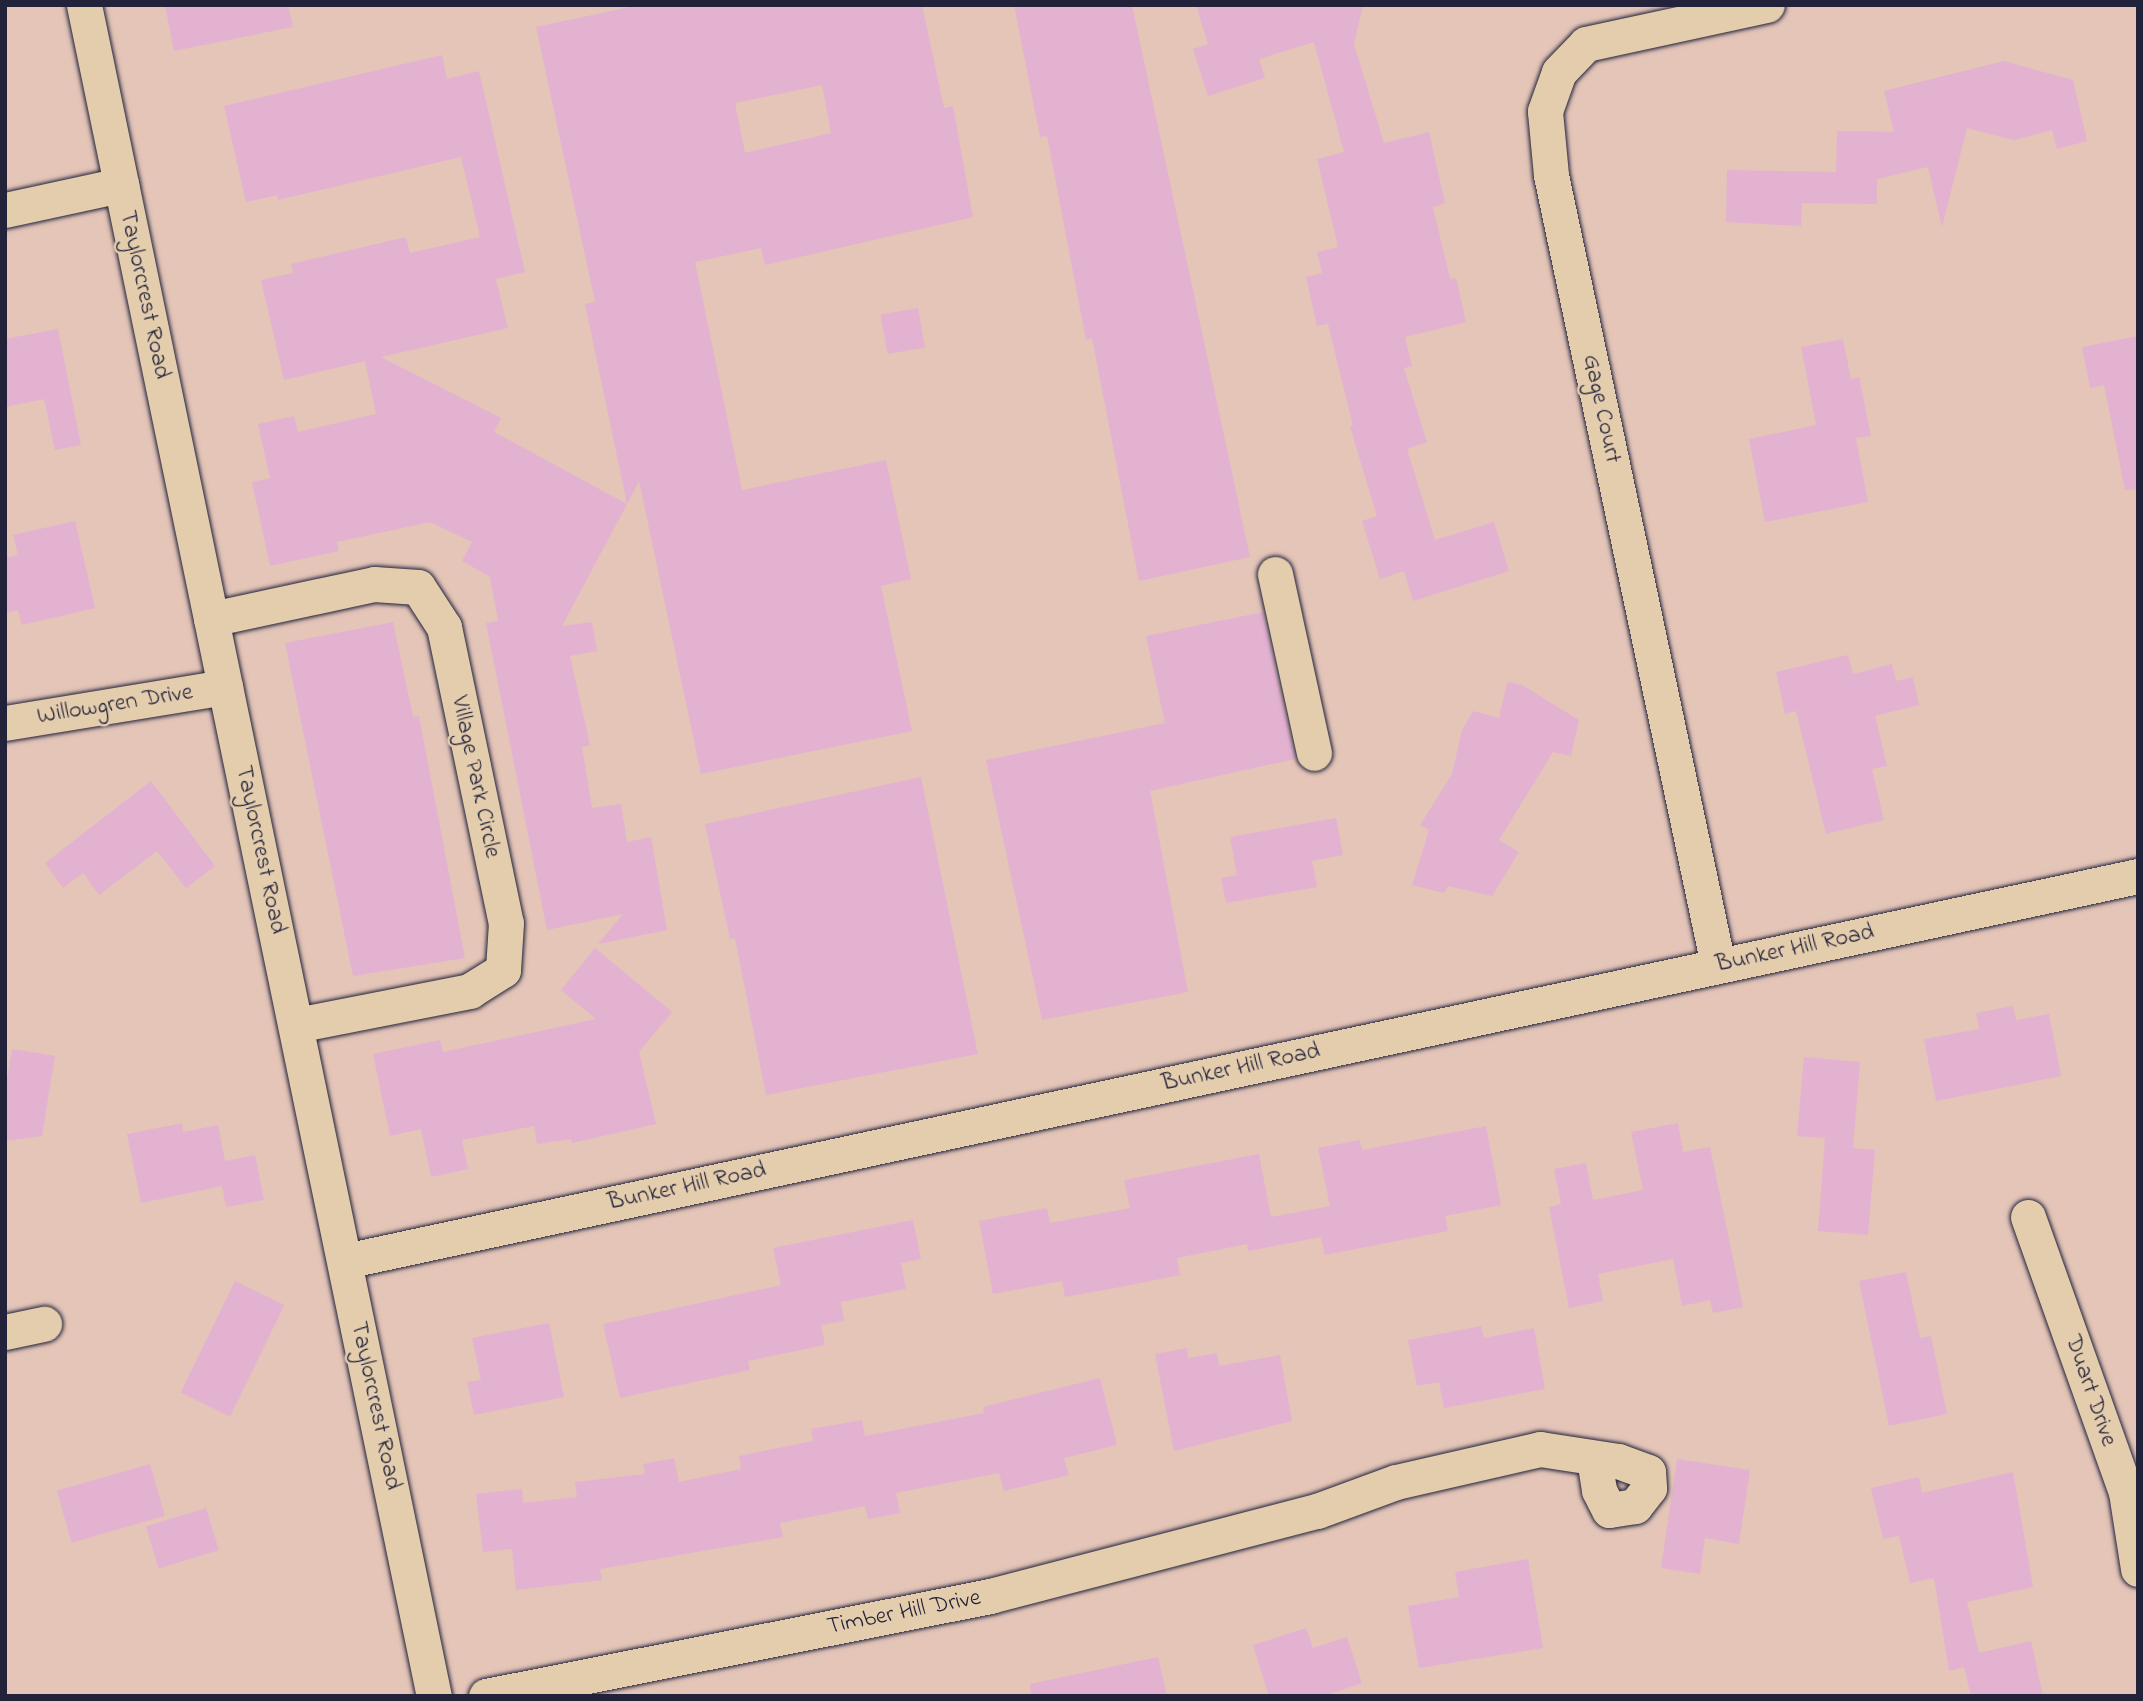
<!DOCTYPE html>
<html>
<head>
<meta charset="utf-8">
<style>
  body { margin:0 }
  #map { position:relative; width:2143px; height:1701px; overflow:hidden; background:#e4c5b8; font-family:"Indie Flower",sans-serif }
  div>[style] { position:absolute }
  .building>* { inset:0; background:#e3b2d1; transform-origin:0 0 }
  .roads { filter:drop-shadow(0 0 2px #22223b) drop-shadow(0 0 2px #22223b) }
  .minor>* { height:35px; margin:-17.5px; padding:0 17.5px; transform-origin:17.5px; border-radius:17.5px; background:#e4cdad }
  span { translate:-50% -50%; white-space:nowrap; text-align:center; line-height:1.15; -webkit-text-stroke:5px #e4cdad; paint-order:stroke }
  .street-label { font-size:24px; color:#22223b }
  .frame { position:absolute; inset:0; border:7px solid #22223b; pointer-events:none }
</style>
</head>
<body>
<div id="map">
  <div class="building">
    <i style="clip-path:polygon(165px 5px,288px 5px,293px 27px,174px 51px)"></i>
    <i style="clip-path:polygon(evenodd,639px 5px,922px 5px,944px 108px,953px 106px,973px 217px,765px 265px,761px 248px,695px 262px,742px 490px,886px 460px,911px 579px,881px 586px,912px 731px,701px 774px,639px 481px,627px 504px,585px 304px,595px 302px,536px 27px,639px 5px,822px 85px,831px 133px,745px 153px,735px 103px,822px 85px)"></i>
    <i style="clip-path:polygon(1014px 5px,1132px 5px,1250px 557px,1139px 581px,1092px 338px,1086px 340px,1047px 136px,1040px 137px)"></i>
    <i style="clip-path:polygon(1196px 5px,1363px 5px,1354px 44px,1384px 143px,1429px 132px,1445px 203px,1433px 207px,1450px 279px,1456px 278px,1466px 322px,1405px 337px,1412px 366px,1404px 368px,1427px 442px,1407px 449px,1435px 540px,1494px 522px,1509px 571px,1413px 601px,1404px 571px,1380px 579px,1362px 521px,1377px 516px,1350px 427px,1353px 426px,1328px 324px,1317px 326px,1306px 277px,1322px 273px,1317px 252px,1338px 247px,1317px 159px,1344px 152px,1314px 42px,1259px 59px,1265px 78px,1208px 96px,1193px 49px,1208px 44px)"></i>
    <i style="clip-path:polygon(442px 55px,447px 79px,479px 71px,525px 272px,496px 279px,508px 328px,381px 357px,501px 418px,494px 432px,627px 504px,562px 626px,592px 622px,597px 651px,570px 656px,590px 745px,582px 747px,592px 808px,621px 804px,627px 842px,651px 837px,667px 930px,598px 944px,623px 914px,547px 930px,486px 623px,498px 621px,490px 577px,462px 561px,472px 542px,430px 522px,337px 542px,339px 551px,270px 566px,252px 482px,270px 478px,258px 424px,294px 416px,298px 432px,376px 414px,365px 361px,284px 380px,261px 280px,293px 273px,291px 264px,406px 237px,410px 253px,480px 237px,461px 157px,278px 200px,277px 195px,246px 202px,224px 106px)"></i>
    <i style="clip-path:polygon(2004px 61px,2073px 80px,2087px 141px,2057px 149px,2052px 130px,2014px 140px,1967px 128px,1942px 227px,1928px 167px,1877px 179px,1877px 204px,1802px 203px,1801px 226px,1726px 222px,1727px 170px,1836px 172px,1837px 131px,1894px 132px,1884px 91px)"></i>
    <i style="left:918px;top:308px;width:40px;height:38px;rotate:80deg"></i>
    <i style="clip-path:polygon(58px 329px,81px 445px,55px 450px,44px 399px,5px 407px,5px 339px)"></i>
    <i style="clip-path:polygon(2138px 336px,2138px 489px,2125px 490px,2104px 385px,2090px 388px,2082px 347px)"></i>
    <i style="clip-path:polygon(1843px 339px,1851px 379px,1859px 377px,1871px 436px,1856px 438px,1868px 502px,1765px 522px,1749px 439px,1816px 425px,1801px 347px)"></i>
    <i style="clip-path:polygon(75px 521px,95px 608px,22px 625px,18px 610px,5px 613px,5px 558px,18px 555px,13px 535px)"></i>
    <i style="clip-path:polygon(1263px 612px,1295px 759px,1150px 791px,1188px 992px,1042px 1020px,986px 760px,1165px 723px,1146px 636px)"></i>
    <i style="clip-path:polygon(393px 622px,413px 717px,419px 716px,465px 958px,353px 976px,285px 643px)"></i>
    <i style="clip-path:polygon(1848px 655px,1853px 674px,1892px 664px,1896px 681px,1913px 677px,1919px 705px,1875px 716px,1887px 766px,1872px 769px,1884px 820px,1826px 834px,1796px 711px,1785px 714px,1776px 672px)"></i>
    <i style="clip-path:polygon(1507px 682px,1522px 685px,1579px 720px,1571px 756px,1553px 752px,1499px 840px,1519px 852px,1492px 896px,1448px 886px,1444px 893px,1412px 885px,1429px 830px,1420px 825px,1452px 774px,1462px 730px,1473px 711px,1499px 718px)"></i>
    <i style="clip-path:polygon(921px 777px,978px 1054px,766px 1095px,735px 938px,730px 939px,705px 824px)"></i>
    <i style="clip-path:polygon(151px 781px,215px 866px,186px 888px,157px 851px,99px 895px,83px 873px,63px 888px,45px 863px)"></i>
    <i style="clip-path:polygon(1336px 818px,1343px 855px,1312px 861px,1317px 887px,1226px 903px,1221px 878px,1237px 875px,1230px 837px)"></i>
    <i style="clip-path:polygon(595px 948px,672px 1012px,639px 1052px,656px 1124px,572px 1143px,571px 1139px,537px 1144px,534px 1126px,462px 1140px,468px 1169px,431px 1177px,421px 1129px,390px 1136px,373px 1054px,440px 1040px,443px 1052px,596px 1019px,561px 990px)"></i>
    <i style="clip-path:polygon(2013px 1006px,2016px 1020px,2049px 1014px,2061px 1076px,1936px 1101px,1924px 1039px,1979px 1029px,1976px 1013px)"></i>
    <i style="clip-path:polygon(12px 1049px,55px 1056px,42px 1136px,5px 1141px,5px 1090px)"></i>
    <i style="clip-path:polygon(1804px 1057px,1860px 1062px,1853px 1148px,1875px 1150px,1868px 1235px,1818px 1231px,1825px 1138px,1797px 1136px)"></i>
    <i style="clip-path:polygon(182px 1123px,183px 1132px,218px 1125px,225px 1161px,255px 1155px,264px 1200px,226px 1207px,222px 1186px,141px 1203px,127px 1134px)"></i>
    <i style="clip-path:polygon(1678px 1123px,1683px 1152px,1710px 1147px,1743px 1307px,1713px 1313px,1710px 1300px,1682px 1306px,1673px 1259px,1598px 1274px,1603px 1301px,1569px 1308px,1549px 1207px,1561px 1204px,1554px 1169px,1586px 1163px,1593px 1200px,1643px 1190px,1631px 1132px)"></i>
    <i style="clip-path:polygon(1486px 1126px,1501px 1205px,1445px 1216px,1448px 1231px,1325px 1255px,1321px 1237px,1248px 1251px,1247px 1244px,1177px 1258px,1180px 1275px,1115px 1288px,1065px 1297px,1062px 1281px,993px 1294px,979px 1221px,1047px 1208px,1050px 1223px,1130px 1208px,1124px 1180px,1259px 1154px,1271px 1217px,1330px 1206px,1318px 1148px,1360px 1140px,1362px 1150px)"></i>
    <i style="clip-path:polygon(913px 1220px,921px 1259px,901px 1263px,906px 1289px,841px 1302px,844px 1321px,821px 1325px,825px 1345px,748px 1361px,750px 1370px,620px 1398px,603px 1324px,781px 1285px,773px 1248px)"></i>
    <i style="clip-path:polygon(1906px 1272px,1920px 1338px,1931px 1336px,1947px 1414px,1889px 1426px,1859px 1281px)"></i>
    <i style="left:235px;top:1281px;width:55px;height:124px;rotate:26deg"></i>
    <i style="clip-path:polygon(549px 1323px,564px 1397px,474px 1415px,467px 1382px,481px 1380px,472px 1338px)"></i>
    <i style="clip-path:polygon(1481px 1326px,1484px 1338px,1534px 1328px,1545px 1389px,1444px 1408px,1439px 1382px,1417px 1386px,1408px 1340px)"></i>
    <i style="clip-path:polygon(1187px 1348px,1188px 1358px,1217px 1353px,1219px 1366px,1280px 1355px,1292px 1421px,1174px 1451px,1155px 1354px)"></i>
    <i style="clip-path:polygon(1100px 1378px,1117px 1445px,1064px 1458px,1069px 1475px,1004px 1491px,999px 1473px,896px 1493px,900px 1513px,868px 1519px,865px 1506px,780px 1523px,783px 1537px,600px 1569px,602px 1580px,516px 1590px,512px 1549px,483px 1552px,476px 1494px,522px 1489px,523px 1503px,577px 1497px,575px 1482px,645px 1474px,643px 1464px,674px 1458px,679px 1482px,741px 1469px,739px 1456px,813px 1441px,811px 1429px,862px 1420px,865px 1436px,984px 1413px,983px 1407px)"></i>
    <i style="clip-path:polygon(1677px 1459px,1750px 1470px,1739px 1544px,1705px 1538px,1700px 1574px,1661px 1568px)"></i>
    <i style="left:150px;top:1464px;width:54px;height:97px;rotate:74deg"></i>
    <i style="clip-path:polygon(2013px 1472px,2033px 1587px,1967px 1602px,1979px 1653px,2031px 1641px,2043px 1696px,1971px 1696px,1964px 1667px,1949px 1671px,1934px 1578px,1910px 1583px,1899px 1536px,1883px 1539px,1871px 1488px,1919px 1477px,1922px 1493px)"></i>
    <i style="left:206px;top:1508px;width:44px;height:63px;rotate:73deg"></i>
    <i style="clip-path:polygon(1528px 1559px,1543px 1648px,1419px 1668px,1408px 1606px,1459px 1597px,1455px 1572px)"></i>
    <i style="clip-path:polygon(1306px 1628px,1313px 1648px,1347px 1637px,1362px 1683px,1324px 1696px,1269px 1696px,1253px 1645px)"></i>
    <i style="clip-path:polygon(1158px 1657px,1167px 1696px,1031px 1696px,1030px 1684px)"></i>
  </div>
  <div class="roads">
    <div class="minor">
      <i style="left:84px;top:5px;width:1727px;rotate:78.31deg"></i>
      <i style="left:5px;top:210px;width:119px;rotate:-12.2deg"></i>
      <i style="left:1275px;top:574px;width:183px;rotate:77.7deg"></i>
      <i style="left:211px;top:619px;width:167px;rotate:-12.1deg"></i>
      <i style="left:374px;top:584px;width:44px;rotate:3.9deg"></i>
      <i style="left:418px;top:587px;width:48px;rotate:57deg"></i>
      <i style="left:444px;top:627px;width:302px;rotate:78.2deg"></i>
      <i style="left:506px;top:923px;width:47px;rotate:93.7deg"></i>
      <i style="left:503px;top:970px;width:39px;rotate:148deg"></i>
      <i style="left:470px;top:991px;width:177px;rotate:168.9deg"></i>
      <i style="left:5px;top:723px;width:223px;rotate:-9.3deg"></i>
      <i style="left:1718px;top:965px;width:807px;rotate:-101.94deg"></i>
      <i style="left:1551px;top:175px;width:64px;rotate:-95.4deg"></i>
      <i style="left:1545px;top:111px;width:41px;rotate:-70.3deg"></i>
      <i style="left:1559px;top:72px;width:39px;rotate:-46deg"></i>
      <i style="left:1586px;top:44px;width:185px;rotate:-12.2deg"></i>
      <i style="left:2028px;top:1217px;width:292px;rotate:70.4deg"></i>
      <i style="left:2126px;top:1492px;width:78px;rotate:81.1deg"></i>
      <i style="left:345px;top:1261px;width:1834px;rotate:-12.12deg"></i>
      <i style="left:5px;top:1332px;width:40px;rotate:-12deg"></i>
      <i style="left:486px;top:1696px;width:514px;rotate:-11.22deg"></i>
      <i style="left:990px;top:1596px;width:338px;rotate:-14.6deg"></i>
      <i style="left:1317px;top:1511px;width:84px;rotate:-20.2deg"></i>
      <i style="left:1396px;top:1482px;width:148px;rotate:-12.9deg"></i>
      <i style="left:1540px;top:1449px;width:79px;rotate:8.7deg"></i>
      <i style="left:1618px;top:1461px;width:32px;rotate:20deg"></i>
      <i style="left:1648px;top:1472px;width:16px;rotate:86deg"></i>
      <i style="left:1649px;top:1488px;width:23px;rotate:128deg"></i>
      <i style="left:1635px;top:1506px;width:26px;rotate:171deg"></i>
      <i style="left:1609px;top:1510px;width:22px;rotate:-117deg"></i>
      <i style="left:1599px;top:1490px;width:31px;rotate:-99deg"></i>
    </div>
  </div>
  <div class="street-label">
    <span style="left:144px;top:295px;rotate:78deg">Taylorcrest Road</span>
    <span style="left:1601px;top:409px;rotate:78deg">Gage Court</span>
    <span style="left:115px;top:705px;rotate:-9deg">Willowgren Drive</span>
    <span style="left:475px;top:777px;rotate:78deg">Village Park Circle</span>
    <span style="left:260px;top:850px;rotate:78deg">Taylorcrest Road</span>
    <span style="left:1795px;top:949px;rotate:-12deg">Bunker Hill Road</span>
    <span style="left:1241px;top:1068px;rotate:-12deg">Bunker Hill Road</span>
    <span style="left:687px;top:1187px;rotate:-12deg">Bunker Hill Road</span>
    <span style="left:2090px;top:1391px;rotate:71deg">Duart Drive</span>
    <span style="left:375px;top:1406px;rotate:78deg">Taylorcrest Road</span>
    <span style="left:904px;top:1613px;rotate:-11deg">Timber Hill Drive</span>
  </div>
  <div class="frame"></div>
</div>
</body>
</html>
